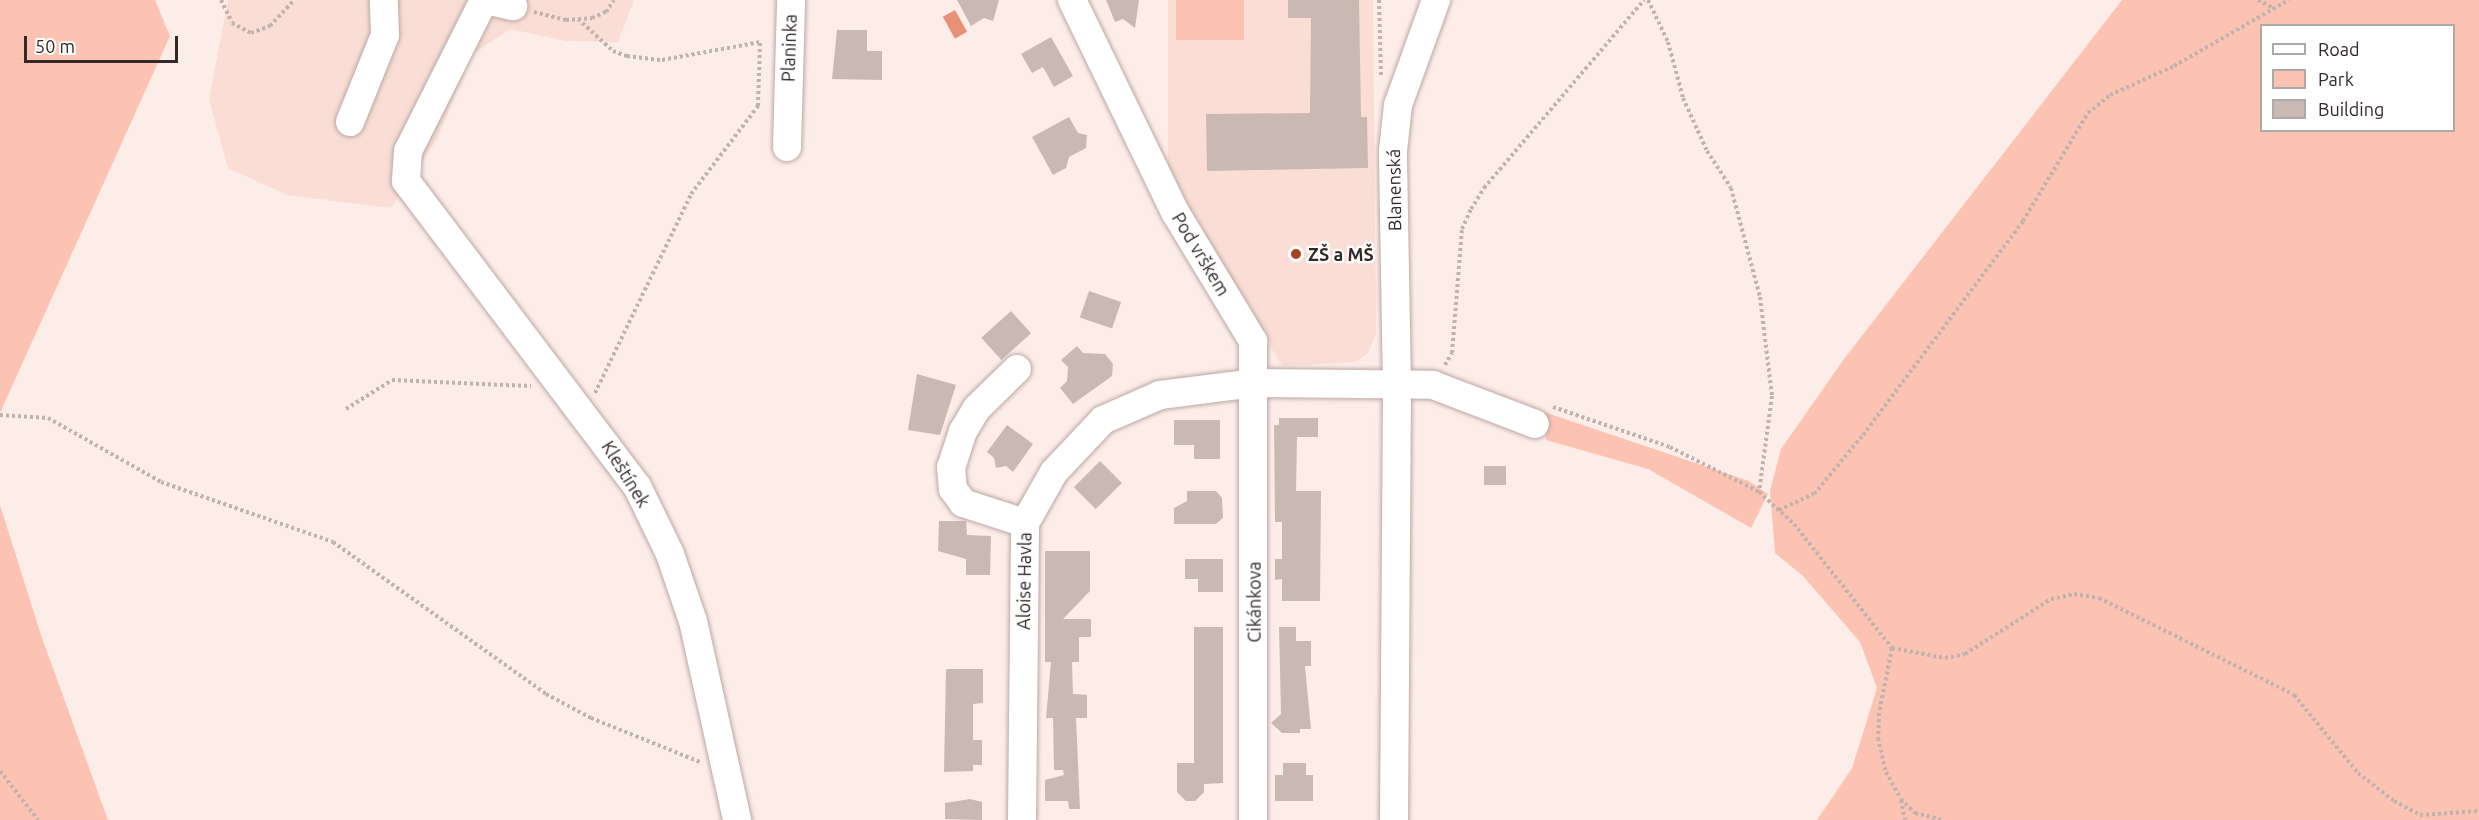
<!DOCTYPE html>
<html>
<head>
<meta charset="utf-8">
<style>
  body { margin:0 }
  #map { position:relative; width:2479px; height:820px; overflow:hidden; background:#fdede9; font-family:Ubuntu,sans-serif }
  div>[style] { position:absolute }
  .built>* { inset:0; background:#faded6 }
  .green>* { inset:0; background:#fcc3b3; transform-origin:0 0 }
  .water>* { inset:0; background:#e99178; transform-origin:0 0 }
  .building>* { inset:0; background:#cab8b3; transform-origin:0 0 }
  .path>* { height:4px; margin-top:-2px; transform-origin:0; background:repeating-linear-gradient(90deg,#bfb2af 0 3px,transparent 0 6px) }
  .roads { filter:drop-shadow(0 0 2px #bba8a3) drop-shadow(0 0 2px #bba8a3) }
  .minor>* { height:28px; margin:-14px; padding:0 14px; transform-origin:14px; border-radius:14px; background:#fff }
  .dots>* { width:16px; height:16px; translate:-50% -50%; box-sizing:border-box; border:3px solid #fefefe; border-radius:50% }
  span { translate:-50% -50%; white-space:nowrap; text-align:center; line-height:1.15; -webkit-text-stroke:4.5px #fefefe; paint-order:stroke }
  .street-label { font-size:18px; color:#312a28 }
  .poi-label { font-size:18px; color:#312a28; font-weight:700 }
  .left { translate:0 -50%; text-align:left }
  .legend { position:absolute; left:2260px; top:24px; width:195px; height:108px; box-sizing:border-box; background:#fefefe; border:2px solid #aca9a8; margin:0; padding:8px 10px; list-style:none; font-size:18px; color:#312a28 }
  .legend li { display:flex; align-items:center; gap:12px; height:30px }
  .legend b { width:30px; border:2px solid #aca9a8 }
  .scale { position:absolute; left:24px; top:36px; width:154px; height:27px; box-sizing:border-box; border:3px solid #312a28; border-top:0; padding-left:8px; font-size:18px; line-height:21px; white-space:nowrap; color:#312a28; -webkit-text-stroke:4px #fefefe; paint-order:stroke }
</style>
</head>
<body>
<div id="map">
  <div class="built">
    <i style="clip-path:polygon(228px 0,634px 0,618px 42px,565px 41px,510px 29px,471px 55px,438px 137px,391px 208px,287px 195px,228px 168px,209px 99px)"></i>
    <i style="clip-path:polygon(1168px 0,1373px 0,1376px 334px,1368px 353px,1356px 362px,1282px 366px,1168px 173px)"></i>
  </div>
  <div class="green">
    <i style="clip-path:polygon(0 0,155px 0,170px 36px,0 413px)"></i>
    <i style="left:1176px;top:0;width:68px;height:40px"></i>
    <i style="clip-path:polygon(evenodd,2122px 0,2479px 0,2479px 820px,1817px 820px,1852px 768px,1877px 688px,1860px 642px,1803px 576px,1775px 553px,1770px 491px,1781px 449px,1844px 359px,2122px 0,2262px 26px,2454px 26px,2454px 130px,2262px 130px,2262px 26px)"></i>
    <i style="clip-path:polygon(1544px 412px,1749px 481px,1768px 494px,1751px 528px,1648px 469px,1546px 440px)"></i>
    <i style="clip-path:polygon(0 505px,41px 635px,108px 820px,0 820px)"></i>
  </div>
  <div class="water">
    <i style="left:955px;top:10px;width:25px;height:14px;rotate:61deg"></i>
  </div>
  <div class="building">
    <i style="clip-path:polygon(957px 0,999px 0,993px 21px,984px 18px,971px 26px)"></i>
    <i style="clip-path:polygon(1106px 0,1139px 0,1135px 28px,1123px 19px,1115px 22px)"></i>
    <i style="clip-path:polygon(1288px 0,1359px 0,1361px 117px,1367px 117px,1368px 168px,1207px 171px,1206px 114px,1310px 113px,1311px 18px,1288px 18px)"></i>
    <i style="clip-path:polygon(837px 30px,867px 30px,867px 51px,882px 51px,882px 80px,832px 79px)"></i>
    <i style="clip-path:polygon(1051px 37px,1073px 76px,1054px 87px,1043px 67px,1032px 73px,1021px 54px)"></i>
    <i style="clip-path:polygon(1069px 117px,1078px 133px,1087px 135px,1086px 148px,1069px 157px,1066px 168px,1053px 175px,1032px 137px)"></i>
    <i style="left:1089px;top:291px;width:34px;height:28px;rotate:19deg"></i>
    <i style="left:1011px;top:311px;width:30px;height:40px;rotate:48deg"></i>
    <i style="clip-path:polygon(1077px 346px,1083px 353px,1105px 354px,1113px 364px,1112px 376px,1073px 404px,1060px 388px,1067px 381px,1068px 367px,1061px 360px)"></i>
    <i style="clip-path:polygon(917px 374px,956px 385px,940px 435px,908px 430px)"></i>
    <i style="clip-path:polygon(1279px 418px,1318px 418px,1318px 437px,1297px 437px,1296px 491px,1321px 491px,1320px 601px,1282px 601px,1282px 579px,1275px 580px,1275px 559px,1282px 559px,1282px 522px,1275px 522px,1274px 425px,1279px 425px)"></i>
    <i style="clip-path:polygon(1174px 420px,1220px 420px,1220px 459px,1194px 459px,1194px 445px,1174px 445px)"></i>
    <i style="clip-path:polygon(1007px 425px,1033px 444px,1013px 472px,1006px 466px,996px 468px,994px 458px,987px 452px)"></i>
    <i style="left:1100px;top:461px;width:31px;height:37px;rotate:45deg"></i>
    <i style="left:1506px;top:466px;width:19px;height:22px;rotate:90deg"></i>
    <i style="clip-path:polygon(1187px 491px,1216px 491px,1222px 498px,1223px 518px,1216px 524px,1174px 524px,1174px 508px,1187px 501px)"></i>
    <i style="clip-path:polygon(939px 521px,966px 521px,967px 535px,991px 536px,990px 575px,966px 575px,966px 559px,938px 551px)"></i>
    <i style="clip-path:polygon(1045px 551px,1090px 551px,1090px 591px,1063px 619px,1091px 619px,1091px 637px,1079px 637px,1079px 662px,1072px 662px,1073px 694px,1087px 695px,1087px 718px,1076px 718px,1080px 809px,1069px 809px,1068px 801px,1045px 801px,1045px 780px,1064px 775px,1063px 770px,1054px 770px,1053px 718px,1046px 718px,1051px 662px,1045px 662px)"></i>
    <i style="clip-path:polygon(1185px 559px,1223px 559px,1223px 592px,1198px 592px,1198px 579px,1185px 579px)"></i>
    <i style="clip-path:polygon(1194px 627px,1223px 627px,1223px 783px,1204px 784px,1204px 792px,1195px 801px,1186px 801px,1177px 792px,1177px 763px,1194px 763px)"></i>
    <i style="clip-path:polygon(1279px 627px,1296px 627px,1296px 641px,1311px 641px,1311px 666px,1305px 666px,1311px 729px,1300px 729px,1300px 733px,1282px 733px,1271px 723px,1281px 714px)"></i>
    <i style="clip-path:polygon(946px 669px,983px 669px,983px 703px,973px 704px,973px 740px,982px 740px,982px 765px,973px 765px,973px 771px,944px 772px)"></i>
    <i style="clip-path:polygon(1283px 763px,1306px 763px,1306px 775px,1313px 775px,1313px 801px,1275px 801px,1275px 775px,1283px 775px)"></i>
    <i style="clip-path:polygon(970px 799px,982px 802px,982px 820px,945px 819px,945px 803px)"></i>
  </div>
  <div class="path">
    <i style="left:221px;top:0;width:25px;rotate:64deg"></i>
    <i style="left:232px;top:23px;width:21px;rotate:28deg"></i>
    <i style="left:251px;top:33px;width:20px;rotate:-20deg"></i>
    <i style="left:270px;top:26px;width:35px;rotate:-47deg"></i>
    <i style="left:1379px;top:0;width:77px;rotate:88.5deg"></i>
    <i style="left:1648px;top:0;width:47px;rotate:64.5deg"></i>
    <i style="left:1668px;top:42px;width:58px;rotate:75deg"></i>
    <i style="left:1683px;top:98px;width:58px;rotate:65.6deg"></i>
    <i style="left:1707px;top:151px;width:44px;rotate:57deg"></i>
    <i style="left:1731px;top:188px;width:113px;rotate:75.1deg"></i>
    <i style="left:1760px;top:297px;width:100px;rotate:83.1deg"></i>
    <i style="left:1772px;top:396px;width:97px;rotate:97.7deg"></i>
    <i style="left:2258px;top:0;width:19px;rotate:28deg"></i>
    <i style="left:534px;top:12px;width:33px;rotate:14deg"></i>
    <i style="left:566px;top:20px;width:26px;rotate:-4deg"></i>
    <i style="left:592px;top:18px;width:15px;rotate:-23deg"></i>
    <i style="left:606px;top:12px;width:14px;rotate:-56deg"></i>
    <i style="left:578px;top:19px;width:47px;rotate:42.4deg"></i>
    <i style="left:613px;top:51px;width:15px;rotate:20deg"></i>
    <i style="left:627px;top:56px;width:35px;rotate:7deg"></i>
    <i style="left:662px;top:60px;width:100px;rotate:-10.4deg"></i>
    <i style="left:1445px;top:365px;width:14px;rotate:-60deg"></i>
    <i style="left:1452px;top:353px;width:124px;rotate:-85.4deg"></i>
    <i style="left:1462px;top:229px;width:22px;rotate:-66deg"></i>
    <i style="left:1471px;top:209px;width:25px;rotate:-58deg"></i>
    <i style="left:1484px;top:188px;width:247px;rotate:-49.6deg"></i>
    <i style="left:595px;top:393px;width:221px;rotate:-64.2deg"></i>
    <i style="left:691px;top:194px;width:111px;rotate:-52.7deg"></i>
    <i style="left:758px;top:106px;width:64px;rotate:-88.2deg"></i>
    <i style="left:1553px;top:407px;width:124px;rotate:18.9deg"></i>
    <i style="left:1670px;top:447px;width:100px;rotate:26.8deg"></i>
    <i style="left:1759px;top:492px;width:47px;rotate:42.4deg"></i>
    <i style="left:1794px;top:524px;width:158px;rotate:51.7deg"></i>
    <i style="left:1892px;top:648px;width:66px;rotate:101.3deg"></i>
    <i style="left:1879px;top:713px;width:25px;rotate:92deg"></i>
    <i style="left:1878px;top:738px;width:35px;rotate:77deg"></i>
    <i style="left:1886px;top:772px;width:31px;rotate:61deg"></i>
    <i style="left:1901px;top:799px;width:20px;rotate:45deg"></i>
    <i style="left:1915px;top:813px;width:29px;rotate:14deg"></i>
    <i style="left:346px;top:409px;width:54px;rotate:-32.2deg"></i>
    <i style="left:392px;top:380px;width:139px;rotate:2.5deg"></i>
    <i style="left:0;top:415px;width:48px;rotate:3.6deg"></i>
    <i style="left:48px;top:418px;width:130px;rotate:29.5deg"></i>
    <i style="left:161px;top:482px;width:182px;rotate:19.2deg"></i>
    <i style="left:333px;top:542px;width:262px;rotate:35.5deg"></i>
    <i style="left:546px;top:694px;width:51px;rotate:28.1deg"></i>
    <i style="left:591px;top:718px;width:118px;rotate:22deg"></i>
    <i style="left:1779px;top:510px;width:38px;rotate:-25deg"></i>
    <i style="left:1814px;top:494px;width:77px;rotate:-50.3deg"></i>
    <i style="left:1863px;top:435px;width:267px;rotate:-53.2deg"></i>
    <i style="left:2023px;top:221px;width:126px;rotate:-59deg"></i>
    <i style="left:2088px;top:113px;width:28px;rotate:-39deg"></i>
    <i style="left:2110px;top:95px;width:70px;rotate:-24.4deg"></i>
    <i style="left:2174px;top:66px;width:133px;rotate:-29.9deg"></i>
    <i style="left:1892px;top:648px;width:54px;rotate:10.7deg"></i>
    <i style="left:1945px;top:658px;width:20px;rotate:-11deg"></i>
    <i style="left:1965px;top:654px;width:102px;rotate:-32.6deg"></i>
    <i style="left:2051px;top:599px;width:24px;rotate:-12deg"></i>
    <i style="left:2074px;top:594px;width:25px;rotate:9deg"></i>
    <i style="left:2099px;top:598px;width:218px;rotate:26.4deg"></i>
    <i style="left:2294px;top:695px;width:101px;rotate:50.6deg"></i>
    <i style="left:2358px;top:773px;width:46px;rotate:37.9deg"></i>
    <i style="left:2394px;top:801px;width:30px;rotate:28deg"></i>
    <i style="left:2420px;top:815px;width:59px;rotate:-3.9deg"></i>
    <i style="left:0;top:771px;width:62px;rotate:52.2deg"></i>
    <i style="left:1901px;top:800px;width:20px;rotate:79deg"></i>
  </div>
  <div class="roads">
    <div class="minor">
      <i style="left:484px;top:0;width:169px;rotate:116.7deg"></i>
      <i style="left:408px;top:151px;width:30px;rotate:94deg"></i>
      <i style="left:406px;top:181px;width:383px;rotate:52.9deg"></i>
      <i style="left:637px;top:486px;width:76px;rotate:64.1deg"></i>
      <i style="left:670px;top:554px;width:71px;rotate:71.1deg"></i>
      <i style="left:693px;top:621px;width:204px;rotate:77.5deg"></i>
      <i style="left:486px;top:0;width:28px;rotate:13deg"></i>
      <i style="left:1072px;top:0;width:236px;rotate:64.1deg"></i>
      <i style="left:1175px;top:212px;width:151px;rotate:58.8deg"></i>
      <i style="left:1253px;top:341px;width:479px;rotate:90deg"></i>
      <i style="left:350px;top:122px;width:94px;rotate:-68.1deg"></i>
      <i style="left:385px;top:35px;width:35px;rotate:-92deg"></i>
      <i style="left:787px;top:147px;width:147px;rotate:-88.4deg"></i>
      <i style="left:1017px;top:369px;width:56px;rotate:135.7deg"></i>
      <i style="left:977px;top:408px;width:27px;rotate:121deg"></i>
      <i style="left:963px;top:431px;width:38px;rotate:108deg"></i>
      <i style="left:951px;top:467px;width:22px;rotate:85deg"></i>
      <i style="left:953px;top:489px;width:17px;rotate:54deg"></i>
      <i style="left:963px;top:503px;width:65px;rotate:17.9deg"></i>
      <i style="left:1022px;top:820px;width:297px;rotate:-89.4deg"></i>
      <i style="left:1025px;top:523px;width:59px;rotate:-60.4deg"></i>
      <i style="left:1054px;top:472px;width:71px;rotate:-46.7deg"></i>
      <i style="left:1103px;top:420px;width:62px;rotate:-23.7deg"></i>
      <i style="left:1160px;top:395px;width:96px;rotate:-7.2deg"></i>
      <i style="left:1255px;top:383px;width:178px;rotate:0.6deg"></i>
      <i style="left:1433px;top:385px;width:109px;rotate:20.9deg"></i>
      <i style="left:1394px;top:820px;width:433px;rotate:-89.6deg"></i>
      <i style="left:1397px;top:387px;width:236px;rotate:-91deg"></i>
      <i style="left:1393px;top:151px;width:46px;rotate:-83.8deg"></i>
      <i style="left:1398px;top:105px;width:112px;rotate:-70.1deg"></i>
    </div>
  </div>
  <div class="dots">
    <i style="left:1296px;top:254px;background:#aa4224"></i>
  </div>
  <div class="street-label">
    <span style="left:789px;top:48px;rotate:-88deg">Planinka</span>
    <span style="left:1394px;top:190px;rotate:-91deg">Blanenská</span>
    <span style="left:1201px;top:254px;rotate:59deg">Pod vrškem</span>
    <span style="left:626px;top:474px;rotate:58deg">Kleštínek</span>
    <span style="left:1024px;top:581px;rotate:-89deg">Aloise Havla</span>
    <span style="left:1254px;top:602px;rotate:-90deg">Cikánkova</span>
  </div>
  <div class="poi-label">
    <span class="left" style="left:1308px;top:254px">ZŠ a MŠ</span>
  </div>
  <ul class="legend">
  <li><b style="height:8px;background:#fff"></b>Road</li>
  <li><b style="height:16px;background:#fcc3b3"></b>Park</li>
  <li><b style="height:16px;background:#cab8b3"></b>Building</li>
  </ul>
  <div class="scale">50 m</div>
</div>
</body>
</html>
